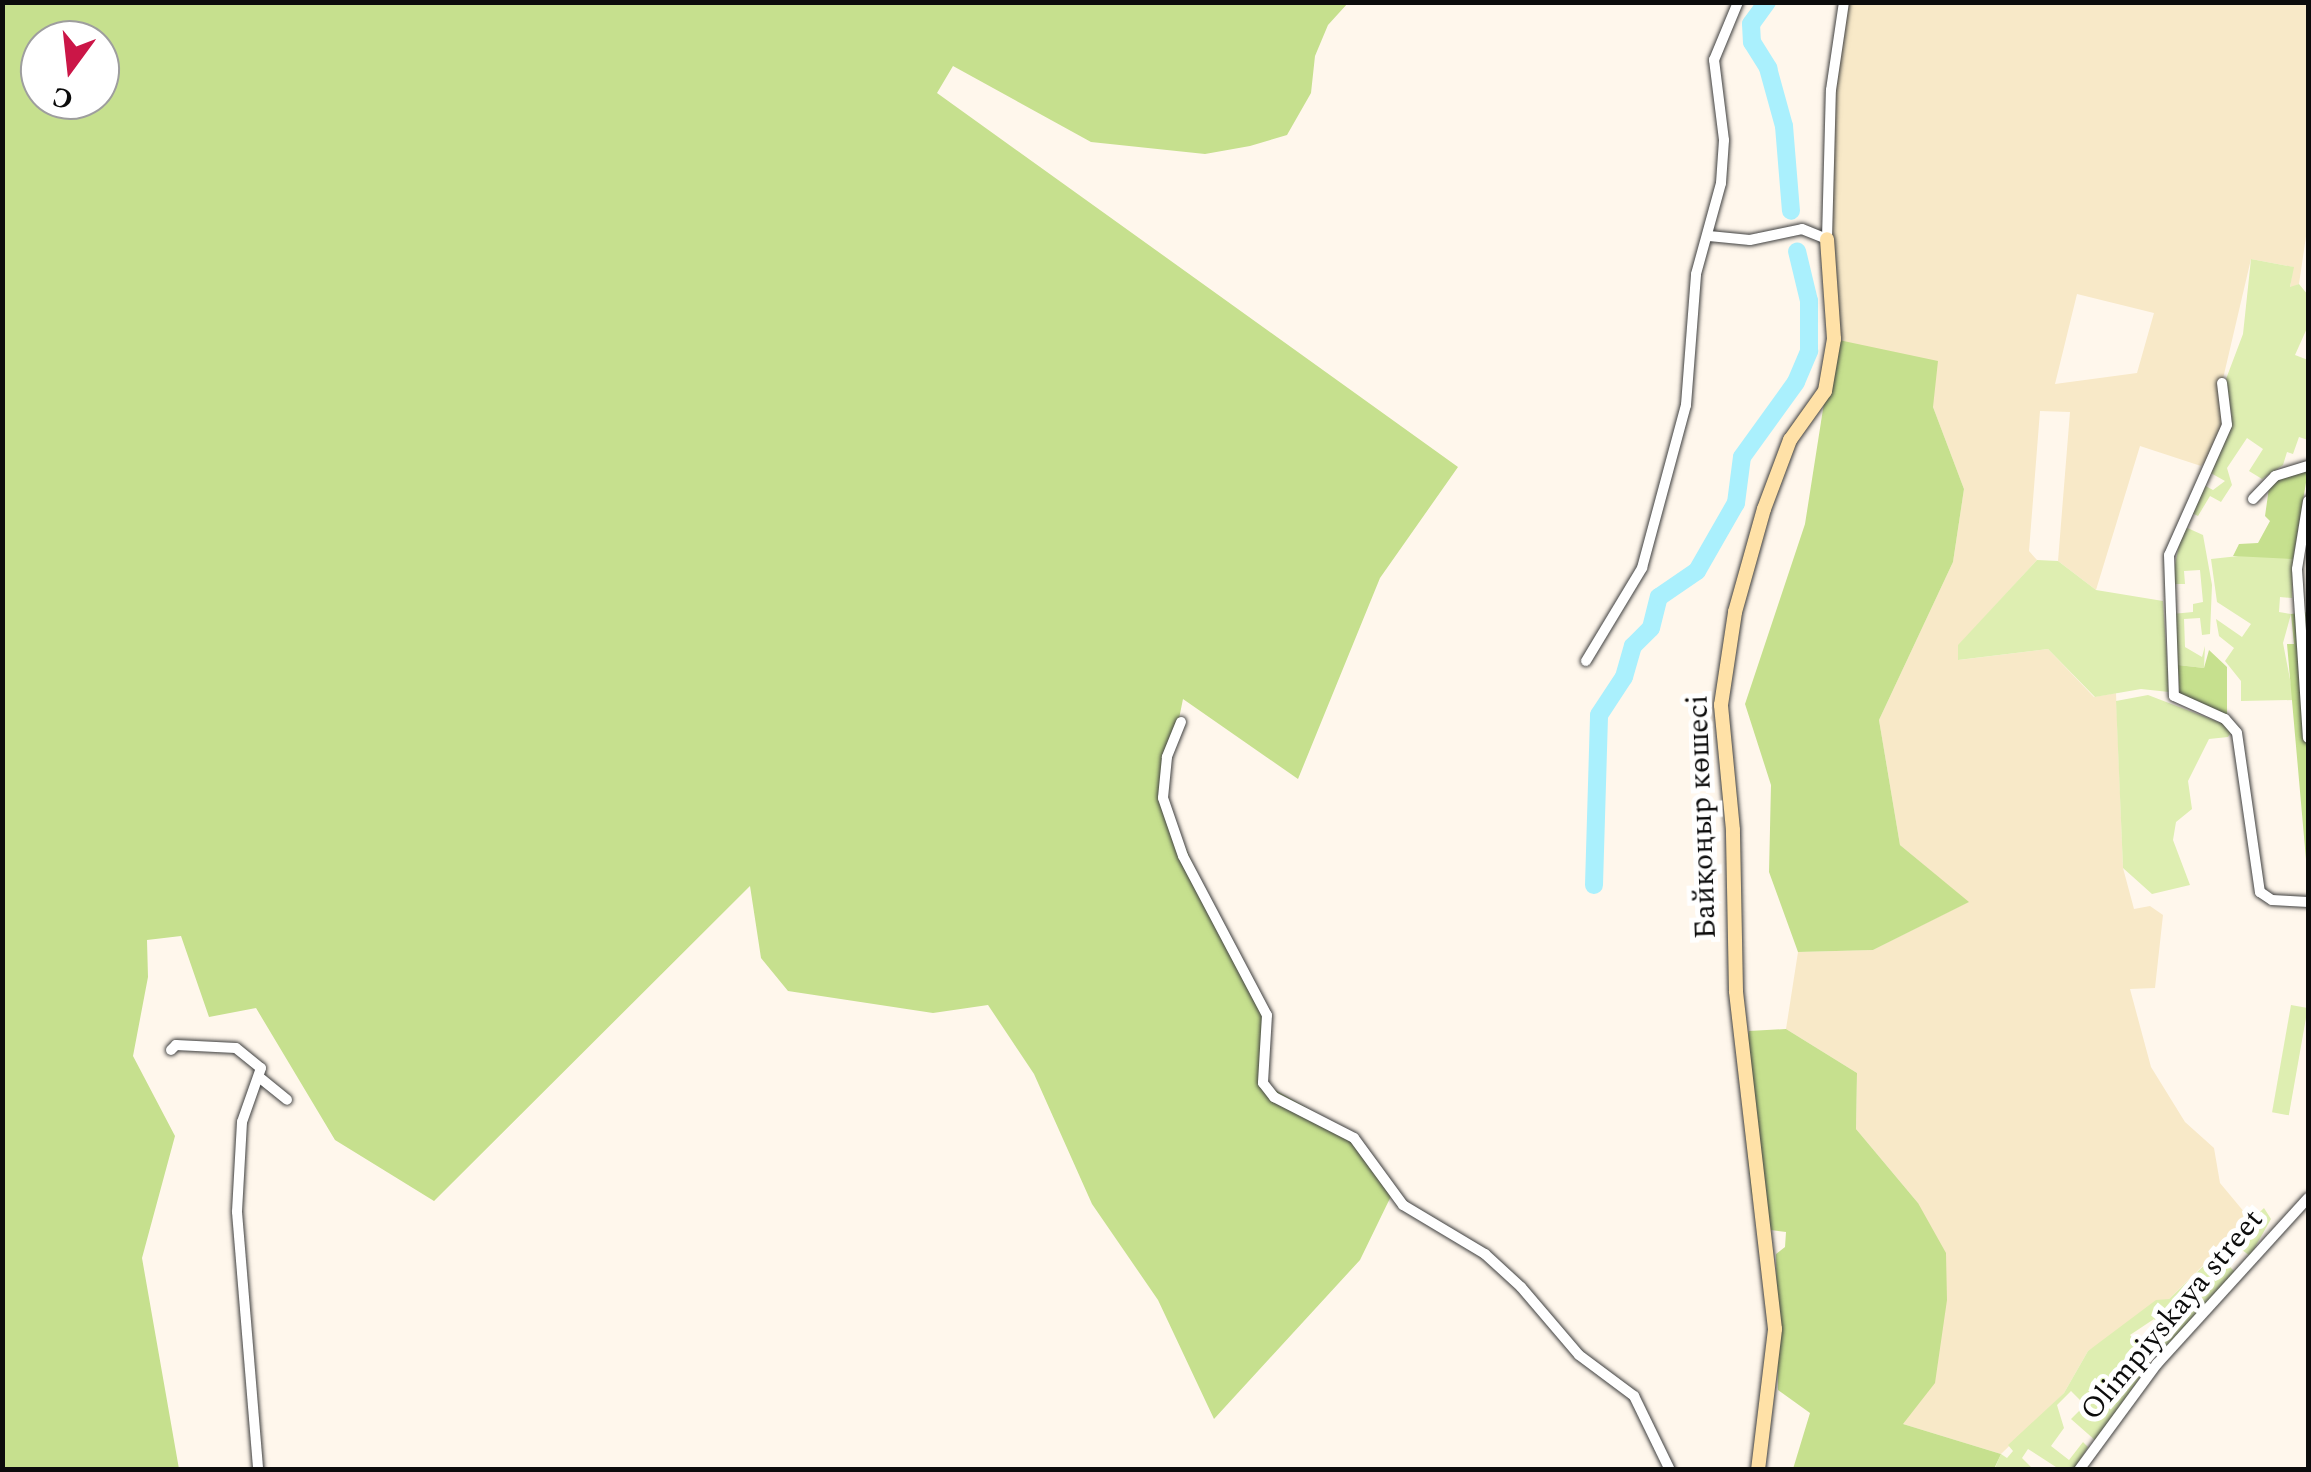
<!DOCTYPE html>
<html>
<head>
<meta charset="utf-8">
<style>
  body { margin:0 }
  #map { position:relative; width:2311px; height:1472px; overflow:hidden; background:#fff7ec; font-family:Spectral,serif }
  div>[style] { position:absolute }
  .farmland>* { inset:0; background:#f8e9c8 }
  .green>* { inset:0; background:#deeeb1; transform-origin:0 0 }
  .forest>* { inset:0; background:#c6e08e }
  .river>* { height:18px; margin:-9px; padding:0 9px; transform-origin:9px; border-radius:9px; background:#aaf0fd }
  .roads { filter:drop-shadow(0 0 2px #3f3f3f) drop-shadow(0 0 2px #3f3f3f) }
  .street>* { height:10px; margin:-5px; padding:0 5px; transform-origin:5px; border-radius:5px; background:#fff }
  .secondary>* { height:14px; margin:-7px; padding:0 7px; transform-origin:7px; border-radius:7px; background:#ffe1a7 }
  span { translate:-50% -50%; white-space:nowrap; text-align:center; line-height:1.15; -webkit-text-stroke:10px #fff; paint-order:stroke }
  .street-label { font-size:30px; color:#0c0c0c }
  .frame { position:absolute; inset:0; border:5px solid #0c0c0c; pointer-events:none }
  .north { position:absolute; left:20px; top:20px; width:100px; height:100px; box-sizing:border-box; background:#fff; border:2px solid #9e9e9e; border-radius:50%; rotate:195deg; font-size:28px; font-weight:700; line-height:40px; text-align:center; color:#0c0c0c }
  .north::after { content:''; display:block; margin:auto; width:35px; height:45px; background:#cb1647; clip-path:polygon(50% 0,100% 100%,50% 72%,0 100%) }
</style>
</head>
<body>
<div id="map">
  <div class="farmland">
    <i style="clip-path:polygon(evenodd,1844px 3px,2308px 3px,2308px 223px,2299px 284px,2290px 288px,2293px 267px,2251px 259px,2222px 383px,2228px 406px,2218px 448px,2201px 466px,2140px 446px,2096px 590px,2058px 561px,2070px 412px,2040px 411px,2029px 551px,2037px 560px,1958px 646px,1959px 660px,2048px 649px,2094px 697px,2116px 693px,2123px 868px,2134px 909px,2150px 906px,2163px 915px,2155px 988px,2130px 989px,2151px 1067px,2185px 1122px,2214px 1148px,2220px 1183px,2250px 1219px,2169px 1299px,2088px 1351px,2064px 1393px,2001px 1454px,1903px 1424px,1918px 1203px,1856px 1129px,1857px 1073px,1786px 1029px,1798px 952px,1873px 950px,1968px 902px,1900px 845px,1879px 720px,1953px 562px,1964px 489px,1933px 407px,1834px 339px,1827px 239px,1831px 90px,1844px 3px,2077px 294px,2154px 313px,2137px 373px,2055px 384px,2077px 294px)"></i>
  </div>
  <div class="green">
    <i style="clip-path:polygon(2251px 259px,2294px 267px,2290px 287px,2299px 284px,2308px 295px,2308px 326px,2295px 355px,2308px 360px,2308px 440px,2299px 437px,2293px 454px,2287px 452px,2283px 465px,2262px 479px,2249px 471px,2263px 449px,2247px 438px,2227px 468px,2232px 485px,2221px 502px,2210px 496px,2198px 516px,2190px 512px,2202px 484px,2213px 490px,2225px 481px,2209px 472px,2232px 418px,2226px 379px,2243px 334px)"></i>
    <i style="clip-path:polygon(2183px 526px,2203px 535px,2212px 585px,2210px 634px,2202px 635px,2200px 618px,2184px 619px,2185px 647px,2202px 657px,2205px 646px,2204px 668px,2178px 665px,2172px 614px,2193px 612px,2193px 604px,2203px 602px,2200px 570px,2184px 571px,2185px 584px,2171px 584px)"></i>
    <i style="clip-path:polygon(2266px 553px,2293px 559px,2292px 598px,2280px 597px,2279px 612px,2291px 614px,2283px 643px,2294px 700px,2241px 701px,2241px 681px,2225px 661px,2234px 648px,2219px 636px,2216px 619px,2242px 637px,2251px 624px,2217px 602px,2211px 559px)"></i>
    <i style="clip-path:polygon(2037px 560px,2058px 561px,2096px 590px,2163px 601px,2169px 692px,2141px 689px,2095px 697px,2048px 649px,1958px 660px,1958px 645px)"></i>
    <i style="clip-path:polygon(2148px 695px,2234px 728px,2228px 737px,2209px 739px,2188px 781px,2192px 809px,2176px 822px,2173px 840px,2190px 885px,2152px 894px,2123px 868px,2116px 701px)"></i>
    <i style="left:2291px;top:1005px;width:17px;height:109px;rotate:10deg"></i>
    <i style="clip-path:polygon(2264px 1208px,2271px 1219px,2250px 1256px,2233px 1243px,2219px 1256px,2236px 1273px,2164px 1350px,2150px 1335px,2160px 1327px,2154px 1319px,2130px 1335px,2152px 1360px,2096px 1441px,2071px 1419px,2085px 1405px,2071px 1391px,2057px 1405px,2064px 1428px,2051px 1446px,2069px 1460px,2083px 1442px,2088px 1447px,2074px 1469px,2059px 1469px,2028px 1449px,2022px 1458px,2033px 1469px,1994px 1470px,2001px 1454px,2007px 1458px,2013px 1451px,2008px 1445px,2064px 1393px,2088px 1351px,2156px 1300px,2169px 1299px)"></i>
  </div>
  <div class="forest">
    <i style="clip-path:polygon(evenodd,3px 3px,1348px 3px,1328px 25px,1315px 56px,1311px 93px,1287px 135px,1250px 146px,1205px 154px,1091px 142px,953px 66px,937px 93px,1458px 467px,1380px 578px,1298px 779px,1183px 699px,1163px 798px,1269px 1032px,1263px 1083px,1337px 1125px,1394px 1190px,1360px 1260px,1214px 1419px,1158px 1300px,1092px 1204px,1034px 1074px,988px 1005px,933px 1013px,788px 991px,761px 958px,750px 886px,434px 1201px,335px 1140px,256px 1008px,209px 1017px,181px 936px,147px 940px,148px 977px,133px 1056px,175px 1136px,142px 1258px,179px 1469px,3px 1470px,3px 3px,40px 40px,100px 40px,100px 100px,40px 100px,40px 40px)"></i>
    <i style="clip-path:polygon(1834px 339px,1938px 361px,1933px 407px,1964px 489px,1953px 562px,1879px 720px,1900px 845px,1969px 902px,1873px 950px,1798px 952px,1769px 872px,1771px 785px,1745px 704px,1805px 524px)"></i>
    <i style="clip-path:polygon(2308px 471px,2293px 559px,2233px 556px,2239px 544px,2258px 543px,2270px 521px,2265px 516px,2270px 481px)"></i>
    <i style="clip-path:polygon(2308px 612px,2308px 882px,2287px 644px,2294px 644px,2291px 614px)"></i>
    <i style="clip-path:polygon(2209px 650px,2227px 667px,2227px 717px,2180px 699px,2178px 665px,2204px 668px)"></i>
    <i style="clip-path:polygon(1786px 1029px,1857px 1073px,1856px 1129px,1918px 1203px,1946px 1253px,1947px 1300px,1935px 1383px,1903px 1424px,2001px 1454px,1994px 1469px,1793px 1469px,1810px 1413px,1778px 1390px,1776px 1254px,1785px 1247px,1786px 1232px,1771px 1230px,1765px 1201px,1752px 1196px,1741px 1093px,1749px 1031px)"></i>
  </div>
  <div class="river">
    <i style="left:1767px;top:2px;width:27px;rotate:126deg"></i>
    <i style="left:1751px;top:24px;width:18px;rotate:87deg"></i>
    <i style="left:1752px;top:42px;width:31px;rotate:58deg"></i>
    <i style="left:1768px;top:68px;width:60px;rotate:74.6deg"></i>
    <i style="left:1784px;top:126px;width:85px;rotate:85.3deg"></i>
    <i style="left:1594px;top:885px;width:170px;rotate:-88.3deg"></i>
    <i style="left:1599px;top:715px;width:45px;rotate:-56.7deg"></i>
    <i style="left:1624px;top:677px;width:32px;rotate:-74deg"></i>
    <i style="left:1633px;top:646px;width:25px;rotate:-45deg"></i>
    <i style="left:1651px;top:628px;width:32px;rotate:-76deg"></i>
    <i style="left:1659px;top:597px;width:46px;rotate:-34.4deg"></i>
    <i style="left:1697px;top:571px;width:78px;rotate:-60.2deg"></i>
    <i style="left:1736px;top:503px;width:46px;rotate:-82.6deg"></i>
    <i style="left:1742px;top:457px;width:92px;rotate:-54.2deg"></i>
    <i style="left:1796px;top:382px;width:34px;rotate:-67deg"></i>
    <i style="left:1809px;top:351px;width:50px;rotate:-90deg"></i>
    <i style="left:1809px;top:301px;width:51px;rotate:-103.5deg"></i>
  </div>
  <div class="roads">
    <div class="street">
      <i style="left:1709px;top:236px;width:41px;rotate:5.6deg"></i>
      <i style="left:1750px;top:240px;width:53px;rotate:-11.9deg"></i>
      <i style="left:1802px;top:229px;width:27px;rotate:22deg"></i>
      <i style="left:1827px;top:239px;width:149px;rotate:-88.5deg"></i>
      <i style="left:1831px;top:90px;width:89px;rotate:-81.6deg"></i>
      <i style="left:2222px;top:383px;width:42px;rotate:83.2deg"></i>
      <i style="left:2227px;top:425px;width:142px;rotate:114deg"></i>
      <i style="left:2169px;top:555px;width:141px;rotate:88deg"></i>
      <i style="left:2174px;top:696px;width:56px;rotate:24.3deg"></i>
      <i style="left:2225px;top:719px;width:18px;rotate:49deg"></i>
      <i style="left:2237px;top:733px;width:161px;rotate:81.8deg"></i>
      <i style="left:2260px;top:892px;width:14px;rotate:34deg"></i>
      <i style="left:2272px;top:900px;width:36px;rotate:3deg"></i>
      <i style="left:2253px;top:499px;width:32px;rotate:-46deg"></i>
      <i style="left:2275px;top:476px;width:34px;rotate:-17deg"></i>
      <i style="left:2308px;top:501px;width:69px;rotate:99.2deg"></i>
      <i style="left:2297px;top:569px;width:169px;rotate:86.3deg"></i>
      <i style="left:1586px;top:661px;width:109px;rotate:-58.9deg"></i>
      <i style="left:1642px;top:568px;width:169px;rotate:-74.9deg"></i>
      <i style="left:1686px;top:405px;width:131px;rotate:-85.6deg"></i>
      <i style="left:1696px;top:274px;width:94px;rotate:-74.6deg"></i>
      <i style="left:1721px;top:183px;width:43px;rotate:-86deg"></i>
      <i style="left:1724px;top:140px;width:81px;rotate:-97.1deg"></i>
      <i style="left:1714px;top:60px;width:63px;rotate:-67.5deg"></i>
      <i style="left:1181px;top:722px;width:38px;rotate:112deg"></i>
      <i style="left:1167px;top:757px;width:41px;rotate:95.6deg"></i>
      <i style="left:1163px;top:798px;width:61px;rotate:71deg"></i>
      <i style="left:1183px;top:856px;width:180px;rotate:62.2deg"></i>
      <i style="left:1267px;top:1015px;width:68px;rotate:93.4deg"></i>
      <i style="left:1263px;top:1083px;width:18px;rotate:52deg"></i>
      <i style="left:1274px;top:1097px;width:90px;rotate:27.1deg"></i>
      <i style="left:1354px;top:1138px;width:83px;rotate:53.8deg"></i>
      <i style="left:1403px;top:1205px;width:96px;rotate:30.9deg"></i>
      <i style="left:1485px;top:1254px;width:49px;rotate:42.5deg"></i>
      <i style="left:1521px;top:1287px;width:89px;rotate:49.5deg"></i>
      <i style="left:1579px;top:1355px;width:69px;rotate:36.7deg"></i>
      <i style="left:1634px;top:1396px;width:82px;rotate:64.1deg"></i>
      <i style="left:171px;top:1050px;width:7px;rotate:-45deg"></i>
      <i style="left:176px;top:1045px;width:60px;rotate:2.9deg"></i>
      <i style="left:236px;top:1048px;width:32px;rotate:39deg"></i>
      <i style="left:261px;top:1068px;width:57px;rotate:109.4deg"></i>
      <i style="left:242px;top:1122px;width:90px;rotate:93.2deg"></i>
      <i style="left:237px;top:1212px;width:259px;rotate:85.3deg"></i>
      <i style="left:259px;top:1077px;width:36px;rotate:39deg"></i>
      <i style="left:2079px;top:1470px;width:132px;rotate:-53.7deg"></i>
      <i style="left:2157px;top:1364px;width:224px;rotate:-47.7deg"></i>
    </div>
    <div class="secondary">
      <i style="left:1758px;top:1470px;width:142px;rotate:-83.1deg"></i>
      <i style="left:1775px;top:1329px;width:340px;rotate:-96.6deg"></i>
      <i style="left:1736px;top:991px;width:161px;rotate:-91.1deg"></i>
      <i style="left:1733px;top:830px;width:126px;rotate:-95.5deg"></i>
      <i style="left:1721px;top:705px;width:94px;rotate:-81.4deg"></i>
      <i style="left:1735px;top:612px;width:107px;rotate:-74.3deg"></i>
      <i style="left:1764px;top:509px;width:74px;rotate:-69.4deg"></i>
      <i style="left:1790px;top:440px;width:60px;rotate:-54.5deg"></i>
      <i style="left:1825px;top:391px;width:53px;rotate:-80.2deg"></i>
      <i style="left:1834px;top:339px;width:100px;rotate:-94deg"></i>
    </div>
  </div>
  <div class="street-label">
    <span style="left:1702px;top:817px;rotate:-92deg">Байқоңыр көшесі</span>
    <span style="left:2172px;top:1315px;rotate:-50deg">Olimpiyskaya street</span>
  </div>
  <div class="frame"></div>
  <div class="north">С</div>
</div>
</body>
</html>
